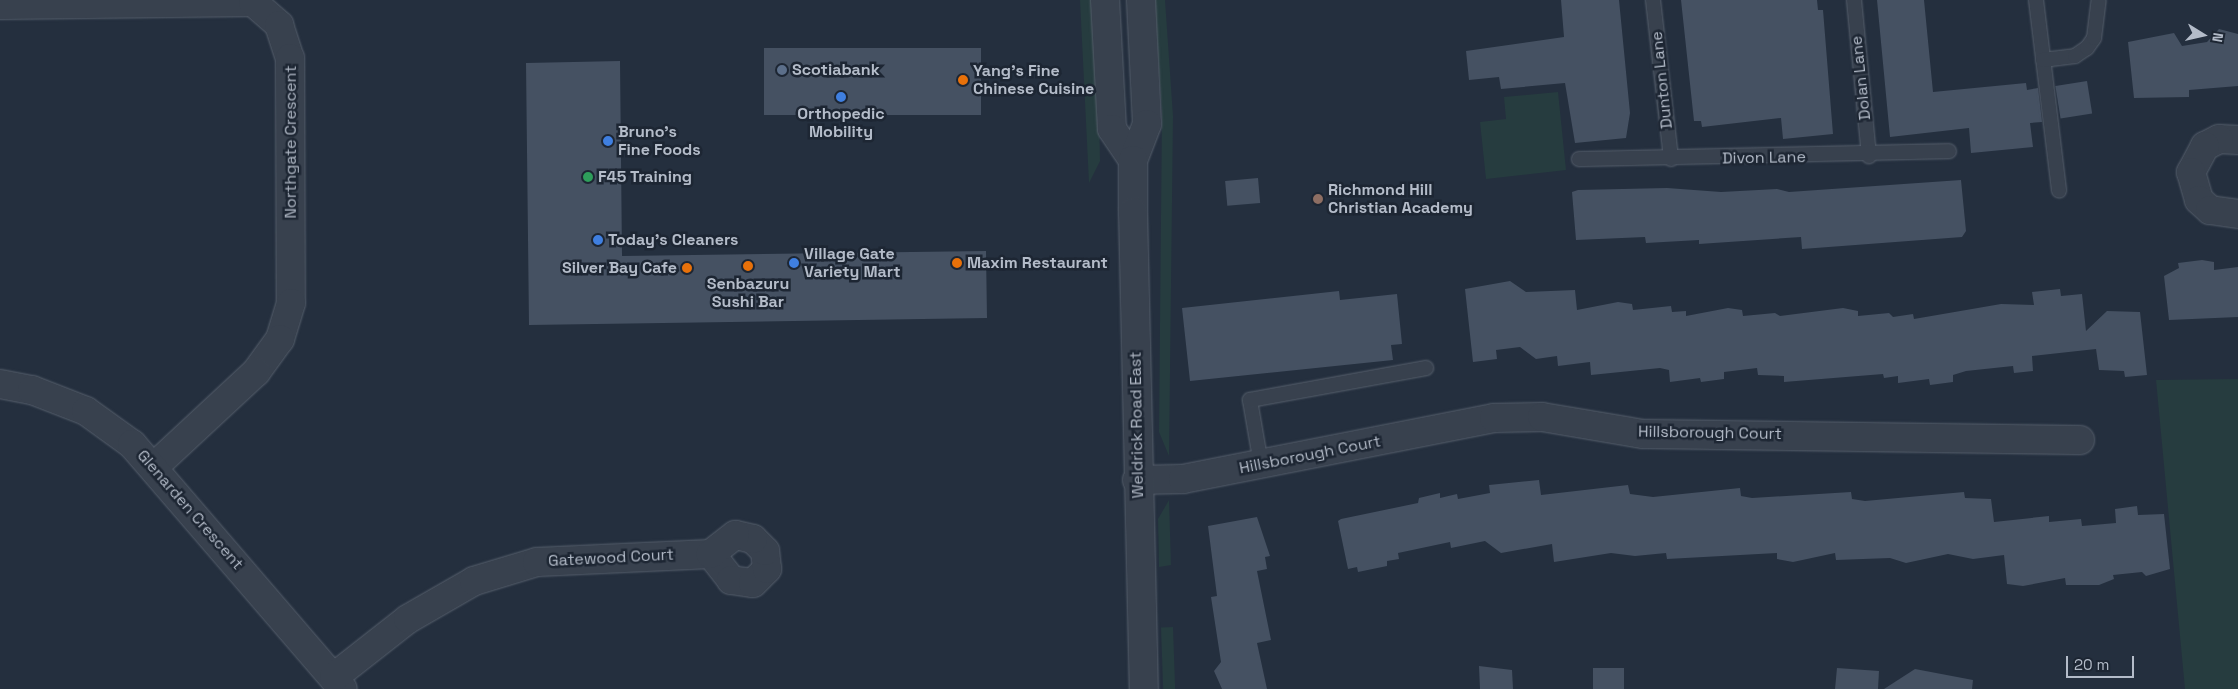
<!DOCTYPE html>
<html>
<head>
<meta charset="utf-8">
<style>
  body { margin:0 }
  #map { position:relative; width:2238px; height:689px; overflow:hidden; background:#242f3e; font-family:"Space Grotesk",sans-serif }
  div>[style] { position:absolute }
  .green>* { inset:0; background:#263c3f; transform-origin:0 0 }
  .building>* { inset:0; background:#455162; transform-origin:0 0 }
  .roads { filter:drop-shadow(0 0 1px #565f6c) drop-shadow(0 0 1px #565f6c) }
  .service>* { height:14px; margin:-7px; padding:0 7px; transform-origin:7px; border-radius:7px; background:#38414e }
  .minor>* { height:28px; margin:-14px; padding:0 14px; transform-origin:14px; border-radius:14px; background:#38414e }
  .tertiary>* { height:28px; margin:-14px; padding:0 14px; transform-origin:14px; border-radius:14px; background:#38414e }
  .dots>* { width:14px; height:14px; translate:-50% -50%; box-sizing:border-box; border:2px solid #1d2633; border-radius:50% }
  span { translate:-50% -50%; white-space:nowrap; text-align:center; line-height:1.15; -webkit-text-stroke:5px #1d2633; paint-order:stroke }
  .poi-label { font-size:16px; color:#b4bcc9; font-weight:700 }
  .left { translate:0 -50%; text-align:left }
  .right { translate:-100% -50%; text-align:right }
  .street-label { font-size:16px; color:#b4bcc9 }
  .north { position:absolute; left:2178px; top:10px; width:50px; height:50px; -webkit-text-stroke:4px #1d2633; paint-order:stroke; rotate:100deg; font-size:14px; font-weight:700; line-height:20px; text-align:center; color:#b4bcc9 }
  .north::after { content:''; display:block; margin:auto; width:18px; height:22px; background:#b4bcc9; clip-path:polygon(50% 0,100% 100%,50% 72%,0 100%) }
  .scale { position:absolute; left:2066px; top:656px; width:68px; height:22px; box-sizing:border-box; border:2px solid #b4bcc9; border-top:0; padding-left:6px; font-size:15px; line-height:18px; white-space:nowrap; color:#b4bcc9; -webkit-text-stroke:4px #1d2633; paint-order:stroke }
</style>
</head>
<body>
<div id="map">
  <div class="green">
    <i style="clip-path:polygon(1080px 0,1091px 0,1099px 113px,1100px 161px,1089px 183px)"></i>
    <i style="clip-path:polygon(1154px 0,1165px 0,1173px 116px,1169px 456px,1159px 432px,1162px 113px)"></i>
    <i style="clip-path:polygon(1558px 92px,1566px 170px,1486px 179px,1480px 122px,1506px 119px,1504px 97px)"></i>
    <i style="clip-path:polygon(2238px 379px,2238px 689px,2185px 689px,2156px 380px)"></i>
    <i style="clip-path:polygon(1169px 500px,1171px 565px,1159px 567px,1158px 519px)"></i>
    <i style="left:1173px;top:627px;width:62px;height:12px;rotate:88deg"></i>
  </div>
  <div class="building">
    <i style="clip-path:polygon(1561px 0,1619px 0,1630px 113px,1626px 138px,1575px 143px,1565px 83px,1501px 89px,1499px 77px,1469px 80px,1466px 51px,1564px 37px)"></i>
    <i style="clip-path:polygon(1681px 0,1817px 0,1818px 10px,1823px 10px,1833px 134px,1783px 139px,1781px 118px,1702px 127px,1701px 121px,1694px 121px)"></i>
    <i style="clip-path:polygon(1877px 0,1924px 0,1933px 92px,2026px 83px,2027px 90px,2038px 88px,2042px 122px,2030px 123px,2033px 147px,1971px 153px,1969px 128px,1890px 137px)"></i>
    <i style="clip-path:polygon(2219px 29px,2238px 34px,2238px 86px,2189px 90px,2189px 97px,2134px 98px,2128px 42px,2174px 33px,2182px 46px,2207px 42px)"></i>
    <i style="left:764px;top:48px;width:217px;height:67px"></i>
    <i style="clip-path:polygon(620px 61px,622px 256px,986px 251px,987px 318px,529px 325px,526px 63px)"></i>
    <i style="left:2087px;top:81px;width:33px;height:32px;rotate:81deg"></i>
    <i style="left:1258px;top:178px;width:25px;height:33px;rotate:85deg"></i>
    <i style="clip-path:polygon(1961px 180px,1966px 231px,1962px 237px,1802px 249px,1801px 237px,1699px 244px,1699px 240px,1646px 243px,1645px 237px,1576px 240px,1572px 192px,1578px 190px,1667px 188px,1721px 192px,1777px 189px,1789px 192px)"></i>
    <i style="clip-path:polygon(2202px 260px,2214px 262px,2214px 270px,2238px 267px,2238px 317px,2169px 320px,2164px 276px,2179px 268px,2178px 263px)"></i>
    <i style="clip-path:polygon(1510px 281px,1526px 292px,1575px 290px,1577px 310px,1618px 302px,1632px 304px,1633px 310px,1671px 306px,1672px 312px,1686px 311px,1686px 316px,1728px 308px,1742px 310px,1743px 316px,1775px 313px,1780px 316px,1843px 308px,1858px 311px,1858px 316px,1889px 313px,1893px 317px,1913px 314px,1914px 319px,2001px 304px,2034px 305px,2032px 292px,2060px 289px,2061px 296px,2082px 294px,2086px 331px,2107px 311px,2140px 312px,2147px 375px,2125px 377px,2124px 371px,2099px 370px,2096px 349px,2032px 356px,2033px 371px,2014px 373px,2013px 366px,1966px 371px,1953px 375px,1953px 382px,1930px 385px,1929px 379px,1898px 383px,1898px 376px,1884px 378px,1883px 374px,1784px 382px,1784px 376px,1758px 375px,1757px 368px,1724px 372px,1724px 379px,1701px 382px,1700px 378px,1670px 382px,1669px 370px,1660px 368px,1591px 375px,1590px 362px,1558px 366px,1557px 356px,1536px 359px,1520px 347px,1496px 350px,1497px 359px,1473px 362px,1465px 289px)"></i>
    <i style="clip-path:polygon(1339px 291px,1340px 300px,1397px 294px,1402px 344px,1391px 345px,1393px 360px,1190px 381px,1182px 308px)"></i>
    <i style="clip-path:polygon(1539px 480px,1541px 495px,1628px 485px,1630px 494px,1653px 497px,1740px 488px,1741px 496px,1752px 498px,1851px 492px,1852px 499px,1865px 501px,1964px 492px,1965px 498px,1991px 499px,1994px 522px,2049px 516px,2049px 522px,2081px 519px,2082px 526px,2116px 523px,2115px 509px,2137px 506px,2138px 515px,2164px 514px,2170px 569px,2146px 576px,2142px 572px,2113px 575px,2114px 579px,2099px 585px,2066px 585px,2065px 578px,2023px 586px,2007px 584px,2004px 555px,1973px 559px,1948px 554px,1906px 563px,1890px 558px,1836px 560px,1835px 553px,1793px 562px,1777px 559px,1777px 553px,1667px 559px,1666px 553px,1635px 556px,1611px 553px,1554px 562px,1552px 544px,1501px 553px,1485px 541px,1451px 548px,1450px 542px,1398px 553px,1399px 559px,1387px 561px,1387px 566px,1358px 572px,1357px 567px,1348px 569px,1338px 521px,1341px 519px,1418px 503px,1419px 498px,1440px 493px,1440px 498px,1457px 494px,1458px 499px,1490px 493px,1489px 485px)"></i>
    <i style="clip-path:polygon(1257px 517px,1270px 556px,1265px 557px,1267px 569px,1257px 571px,1271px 640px,1257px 643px,1267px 689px,1222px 689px,1214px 671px,1221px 662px,1211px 597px,1217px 596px,1208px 526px)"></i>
    <i style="clip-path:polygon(1479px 666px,1512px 670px,1513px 689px,1480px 689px)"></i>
    <i style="left:1593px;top:668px;width:31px;height:21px"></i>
    <i style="clip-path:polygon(1837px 668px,1879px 671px,1878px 689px,1835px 689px)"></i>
    <i style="clip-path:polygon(1915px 669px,1973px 680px,1972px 689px,1884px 689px)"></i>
  </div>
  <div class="roads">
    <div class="service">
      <i style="left:1653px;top:0;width:160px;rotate:83.5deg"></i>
      <i style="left:1854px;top:0;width:157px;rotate:84.5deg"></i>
      <i style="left:2036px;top:0;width:192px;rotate:83.1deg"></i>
      <i style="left:2043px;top:60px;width:32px;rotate:-7deg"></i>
      <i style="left:2075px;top:56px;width:14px;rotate:-34deg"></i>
      <i style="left:2087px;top:48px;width:12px;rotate:-55deg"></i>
      <i style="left:2094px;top:38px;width:38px;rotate:-83deg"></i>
      <i style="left:1579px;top:159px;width:370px;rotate:-1.2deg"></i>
      <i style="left:1261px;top:464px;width:65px;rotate:-99.8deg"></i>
      <i style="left:1250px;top:400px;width:179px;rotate:-10.3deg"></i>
    </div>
    <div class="minor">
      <i style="left:0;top:5px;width:253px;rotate:-0.7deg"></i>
      <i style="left:253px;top:2px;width:35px;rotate:41deg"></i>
      <i style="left:279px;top:25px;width:35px;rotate:72deg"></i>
      <i style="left:290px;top:58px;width:245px;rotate:89.8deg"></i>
      <i style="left:291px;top:303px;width:38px;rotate:107deg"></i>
      <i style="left:280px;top:339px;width:41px;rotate:126deg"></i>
      <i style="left:256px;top:372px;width:138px;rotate:137.1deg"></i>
      <i style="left:2238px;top:140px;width:19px;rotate:-177deg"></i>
      <i style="left:2219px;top:139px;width:16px;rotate:153deg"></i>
      <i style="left:2205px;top:146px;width:30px;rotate:118deg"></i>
      <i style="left:2191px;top:172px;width:29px;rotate:74deg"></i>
      <i style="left:2199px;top:200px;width:15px;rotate:42deg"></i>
      <i style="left:2210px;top:210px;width:28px;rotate:8deg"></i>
      <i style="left:0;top:384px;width:33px;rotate:11deg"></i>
      <i style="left:32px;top:390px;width:58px;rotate:21.3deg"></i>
      <i style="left:86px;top:411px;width:57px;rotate:35.7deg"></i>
      <i style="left:132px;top:444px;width:323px;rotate:49.3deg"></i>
      <i style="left:1137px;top:480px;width:46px;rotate:-1.2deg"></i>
      <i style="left:1183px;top:479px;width:317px;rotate:-11.1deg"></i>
      <i style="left:1494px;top:418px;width:48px;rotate:-1.2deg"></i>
      <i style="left:1542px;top:417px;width:102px;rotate:9.6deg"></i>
      <i style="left:1643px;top:434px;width:437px;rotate:0.8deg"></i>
      <i style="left:334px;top:677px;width:94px;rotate:-38.1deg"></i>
      <i style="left:408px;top:619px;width:76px;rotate:-29.9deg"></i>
      <i style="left:474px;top:581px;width:66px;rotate:-16.8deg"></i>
      <i style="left:537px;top:562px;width:174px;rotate:-2.6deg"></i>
      <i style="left:711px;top:554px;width:33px;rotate:52deg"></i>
      <i style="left:731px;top:580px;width:22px;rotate:8deg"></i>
      <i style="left:753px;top:583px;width:20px;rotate:-45deg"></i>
      <i style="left:767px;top:569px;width:18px;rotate:-96deg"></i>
      <i style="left:765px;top:551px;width:17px;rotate:-135deg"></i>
      <i style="left:753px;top:539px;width:18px;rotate:-167deg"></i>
      <i style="left:735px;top:535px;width:31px;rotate:142deg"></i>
    </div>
    <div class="tertiary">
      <i style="left:1105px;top:0;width:129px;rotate:86.9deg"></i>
      <i style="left:1112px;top:129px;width:37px;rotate:56deg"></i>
      <i style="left:1141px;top:0;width:124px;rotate:87.2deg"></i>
      <i style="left:1147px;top:124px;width:39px;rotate:111deg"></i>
      <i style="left:1133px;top:160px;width:52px;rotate:90deg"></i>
      <i style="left:1133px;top:212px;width:477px;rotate:88.7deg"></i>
    </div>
  </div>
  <div class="dots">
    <i style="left:782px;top:70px;background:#5c6f8a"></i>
    <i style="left:963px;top:80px;background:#e8710a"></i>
    <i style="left:841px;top:97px;background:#3f7fe0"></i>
    <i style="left:608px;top:141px;background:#3f7fe0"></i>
    <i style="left:588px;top:177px;background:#2e9e5b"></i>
    <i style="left:1318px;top:199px;background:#8d6e63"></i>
    <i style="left:598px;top:240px;background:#3f7fe0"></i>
    <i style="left:794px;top:263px;background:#3f7fe0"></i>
    <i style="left:957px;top:263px;background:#e8710a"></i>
    <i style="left:748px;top:266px;background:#e8710a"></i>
    <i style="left:687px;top:268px;background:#e8710a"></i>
  </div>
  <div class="poi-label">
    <span class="left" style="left:792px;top:70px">Scotiabank</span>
    <span class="left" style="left:973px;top:80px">Yang's Fine<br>Chinese Cuisine</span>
    <span style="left:841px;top:123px">Orthopedic<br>Mobility</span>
    <span class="left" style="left:618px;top:141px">Bruno's<br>Fine Foods</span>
    <span class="left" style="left:598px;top:177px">F45 Training</span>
    <span class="left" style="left:1328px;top:199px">Richmond Hill<br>Christian Academy</span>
    <span class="left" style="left:608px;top:240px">Today's Cleaners</span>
    <span class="left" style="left:804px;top:263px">Village Gate<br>Variety Mart</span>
    <span class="left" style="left:967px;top:263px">Maxim Restaurant</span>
    <span class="right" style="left:677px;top:268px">Silver Bay Cafe</span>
    <span style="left:748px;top:293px">Senbazuru<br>Sushi Bar</span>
  </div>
  <div class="street-label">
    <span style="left:1861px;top:78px;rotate:-96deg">Dolan Lane</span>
    <span style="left:1662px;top:80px;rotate:-96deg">Dunton Lane</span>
    <span style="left:291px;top:142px;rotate:-90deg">Northgate Crescent</span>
    <span style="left:1764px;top:158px;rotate:-1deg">Divon Lane</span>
    <span style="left:1137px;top:425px;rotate:-91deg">Weldrick Road East</span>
    <span style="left:1710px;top:433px;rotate:1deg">Hillsborough Court</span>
    <span style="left:1310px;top:455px;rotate:-11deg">Hillsborough Court</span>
    <span style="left:190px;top:510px;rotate:49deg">Glenarden Crescent</span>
    <span style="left:611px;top:558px;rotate:-3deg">Gatewood Court</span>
  </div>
  <div class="north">N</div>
  <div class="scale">20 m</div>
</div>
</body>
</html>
